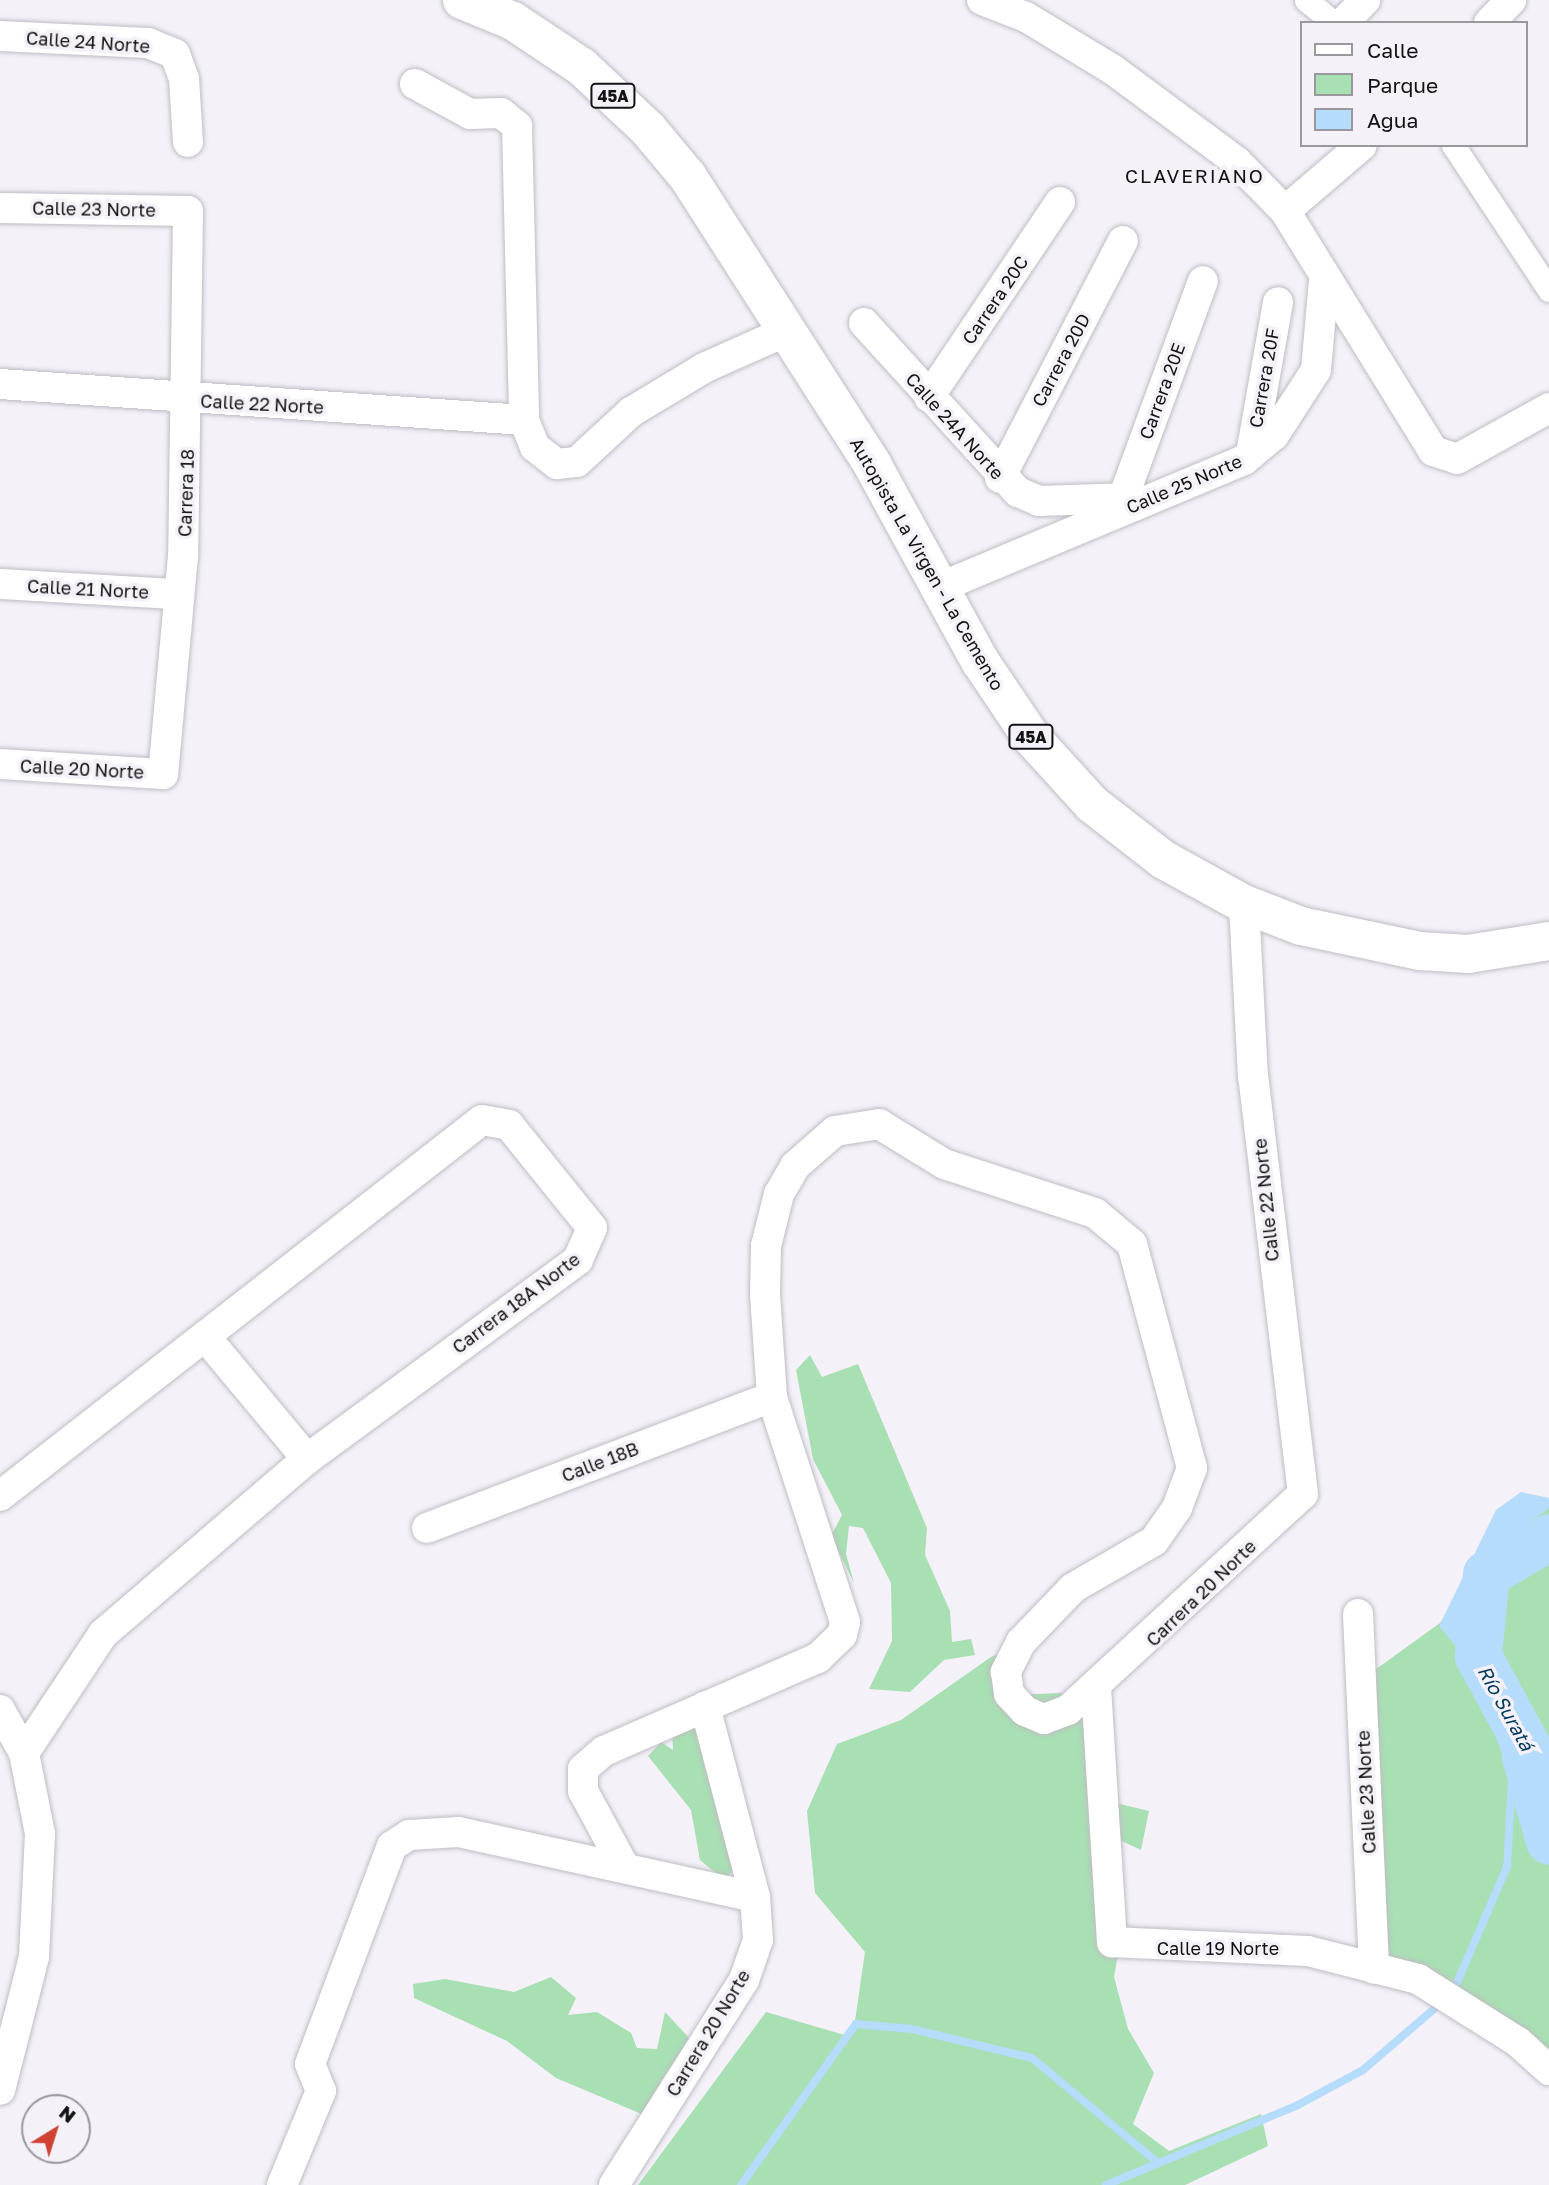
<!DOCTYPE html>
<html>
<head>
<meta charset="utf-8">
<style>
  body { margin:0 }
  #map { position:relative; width:1549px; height:2185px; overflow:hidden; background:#f4f1f9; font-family:"Golos Text",sans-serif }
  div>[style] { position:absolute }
  .green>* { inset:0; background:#a8dfb3 }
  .water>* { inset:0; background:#b5dcfa }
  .stream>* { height:8px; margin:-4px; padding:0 4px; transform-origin:4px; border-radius:4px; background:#b5dcfa }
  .river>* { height:47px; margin:-23.5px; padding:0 23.5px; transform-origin:23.5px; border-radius:23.5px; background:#b5dcfa }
  .roads { filter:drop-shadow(0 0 2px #c0bcc4) drop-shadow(0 0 2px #c0bcc4) }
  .pedestrian>* { height:23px; margin:-11.5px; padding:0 11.5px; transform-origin:11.5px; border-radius:11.5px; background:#fff }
  .minor>* { height:30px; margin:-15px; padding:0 15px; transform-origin:15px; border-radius:15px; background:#fff }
  .primary>* { height:38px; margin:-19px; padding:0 19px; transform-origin:19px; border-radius:19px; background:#fff }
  span { translate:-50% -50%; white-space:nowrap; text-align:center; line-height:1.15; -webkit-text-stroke:7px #f4f1f9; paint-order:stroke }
  .shield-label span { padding:2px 5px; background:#f4f1f9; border:2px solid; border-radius:5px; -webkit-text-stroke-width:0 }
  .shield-label { font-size:16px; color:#131214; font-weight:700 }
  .street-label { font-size:18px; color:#131214 }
  .neighbourhood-label { font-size:19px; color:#131214; letter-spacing:2px }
  .water-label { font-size:19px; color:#003959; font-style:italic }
  .legend { position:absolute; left:1300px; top:21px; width:228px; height:126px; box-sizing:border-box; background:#f4f1f9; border:2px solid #9a989d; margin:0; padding:9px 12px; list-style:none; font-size:21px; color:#131214 }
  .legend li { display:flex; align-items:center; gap:14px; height:35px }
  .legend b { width:35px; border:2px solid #9a989d }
  .north { position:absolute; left:21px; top:2094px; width:70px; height:70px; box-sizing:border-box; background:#f4f1f9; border:2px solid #9a989d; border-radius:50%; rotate:38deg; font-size:19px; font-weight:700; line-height:28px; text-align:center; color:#131214 }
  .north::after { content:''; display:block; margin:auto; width:24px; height:32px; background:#cf4234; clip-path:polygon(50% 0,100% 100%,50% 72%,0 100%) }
</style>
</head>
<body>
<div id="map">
  <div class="green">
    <i style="clip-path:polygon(810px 1355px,822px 1377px,858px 1364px,927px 1528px,925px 1555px,950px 1611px,952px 1642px,971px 1639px,975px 1655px,944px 1660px,910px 1692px,869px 1689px,892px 1641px,891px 1583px,863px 1528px,849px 1526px,846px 1554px,854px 1583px,831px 1536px,842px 1515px,813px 1459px,796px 1370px)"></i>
    <i style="clip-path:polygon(1549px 1507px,1549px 2070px,1381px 1964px,1372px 1672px,1440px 1623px,1531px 1514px)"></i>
    <i style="clip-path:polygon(1027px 1641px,1009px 1695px,1062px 1693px,1112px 1737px,1103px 1800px,1149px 1811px,1141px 1850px,1109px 1835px,1122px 1932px,1114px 1977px,1128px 2029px,1154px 2073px,1133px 2124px,1169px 2151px,1261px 2114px,1268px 2146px,1185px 2185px,638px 2185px,766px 2012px,848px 2036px,854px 2028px,865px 1952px,815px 1893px,807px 1811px,837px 1744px,901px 1720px,991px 1657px)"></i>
    <i style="clip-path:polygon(689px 1721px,711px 1740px,740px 1863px,724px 1880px,700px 1860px,691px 1810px,648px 1756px,661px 1742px,673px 1750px,672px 1730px)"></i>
    <i style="clip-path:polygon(551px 1977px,576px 1998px,568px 2015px,597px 2012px,631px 2033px,637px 2048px,657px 2049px,665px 2012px,691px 2040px,661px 2081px,661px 2104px,644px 2115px,556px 2078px,507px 2041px,414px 1998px,413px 1984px,445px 1979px,514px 1992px)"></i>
  </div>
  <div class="water">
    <i style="clip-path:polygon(1521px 1492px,1549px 1498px,1549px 1508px,1518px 1531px,1470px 1595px,1469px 1626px,1506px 1745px,1525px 1774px,1549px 1778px,1549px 1817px,1530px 1808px,1505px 1762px,1466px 1659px,1439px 1626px,1496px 1510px)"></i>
  </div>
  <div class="stream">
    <i style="left:1452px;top:1994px;width:138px;rotate:-66.6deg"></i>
    <i style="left:1507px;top:1867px;width:142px;rotate:-86.8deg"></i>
    <i style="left:741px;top:2185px;width:198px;rotate:-54.5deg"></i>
    <i style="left:856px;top:2024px;width:56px;rotate:5.1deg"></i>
    <i style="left:912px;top:2029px;width:123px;rotate:13.6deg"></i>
    <i style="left:1032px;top:2058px;width:164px;rotate:39.8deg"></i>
    <i style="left:1106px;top:2185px;width:206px;rotate:-22.6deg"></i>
    <i style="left:1296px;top:2106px;width:76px;rotate:-28.2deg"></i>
    <i style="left:1363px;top:2070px;width:104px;rotate:-40.7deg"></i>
  </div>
  <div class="river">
    <i style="left:1549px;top:1537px;width:73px;rotate:149.6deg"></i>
    <i style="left:1486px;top:1574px;width:82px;rotate:95.6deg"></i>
    <i style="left:1478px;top:1656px;width:148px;rotate:61.4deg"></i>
    <i style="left:1525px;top:1757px;width:87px;rotate:74.1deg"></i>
  </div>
  <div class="roads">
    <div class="pedestrian">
      <i style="left:1306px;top:0;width:36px;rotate:39deg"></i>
      <i style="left:1453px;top:145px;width:174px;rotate:56.5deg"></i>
    </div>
    <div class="minor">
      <i style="left:982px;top:0;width:47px;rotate:21.1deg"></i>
      <i style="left:1026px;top:17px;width:100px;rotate:31.2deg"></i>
      <i style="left:1112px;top:69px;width:156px;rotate:36.6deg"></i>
      <i style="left:1237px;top:162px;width:69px;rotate:45.6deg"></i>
      <i style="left:1285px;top:211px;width:282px;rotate:58.3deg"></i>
      <i style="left:1433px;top:451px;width:25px;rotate:18deg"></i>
      <i style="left:1457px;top:459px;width:105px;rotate:-29deg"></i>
      <i style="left:1343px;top:23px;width:32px;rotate:-46deg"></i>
      <i style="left:1489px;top:23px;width:32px;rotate:-46deg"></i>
      <i style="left:0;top:36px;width:148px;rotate:2.7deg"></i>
      <i style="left:148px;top:43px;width:29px;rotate:22deg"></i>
      <i style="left:175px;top:54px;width:27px;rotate:70deg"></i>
      <i style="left:184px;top:79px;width:63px;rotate:86.4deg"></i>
      <i style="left:415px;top:84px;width:63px;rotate:28.6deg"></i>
      <i style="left:470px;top:114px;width:31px;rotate:-2deg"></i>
      <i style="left:501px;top:113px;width:21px;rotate:39deg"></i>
      <i style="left:517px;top:126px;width:294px;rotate:88.6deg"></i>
      <i style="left:524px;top:420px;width:29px;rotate:68deg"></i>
      <i style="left:535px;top:447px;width:28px;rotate:38deg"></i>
      <i style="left:557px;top:464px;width:20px;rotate:-6deg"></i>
      <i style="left:577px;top:462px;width:74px;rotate:-42.8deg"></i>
      <i style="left:631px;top:412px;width:87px;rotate:-31deg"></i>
      <i style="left:706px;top:367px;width:89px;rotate:-24deg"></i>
      <i style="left:0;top:208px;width:188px;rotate:0.9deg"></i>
      <i style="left:188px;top:211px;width:345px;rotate:90.8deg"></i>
      <i style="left:183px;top:556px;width:219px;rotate:95.2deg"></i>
      <i style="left:163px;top:774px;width:163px;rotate:-176.5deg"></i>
      <i style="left:1285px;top:211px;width:101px;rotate:-40.6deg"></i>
      <i style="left:864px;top:323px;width:229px;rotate:47.7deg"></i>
      <i style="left:1018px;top:492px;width:23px;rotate:23deg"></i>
      <i style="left:1039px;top:501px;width:91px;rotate:-1.9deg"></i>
      <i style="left:0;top:384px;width:525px;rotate:3.93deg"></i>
      <i style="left:929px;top:397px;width:235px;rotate:-56.1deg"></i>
      <i style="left:1251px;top:454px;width:154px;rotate:-79.9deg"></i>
      <i style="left:1000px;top:478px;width:267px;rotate:-62.6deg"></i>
      <i style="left:1122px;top:501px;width:234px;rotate:-69.8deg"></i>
      <i style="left:0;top:584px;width:176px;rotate:3.3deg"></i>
      <i style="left:943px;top:586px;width:326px;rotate:-22.7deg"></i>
      <i style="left:1244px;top:460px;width:39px;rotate:-40deg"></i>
      <i style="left:1274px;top:435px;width:77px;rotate:-57.1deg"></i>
      <i style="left:1316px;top:370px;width:90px;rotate:-84.9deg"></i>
      <i style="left:208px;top:1340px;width:155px;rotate:50.2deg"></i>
      <i style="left:0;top:1496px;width:611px;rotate:-37.96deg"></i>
      <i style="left:482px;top:1120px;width:27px;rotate:10deg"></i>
      <i style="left:509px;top:1125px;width:132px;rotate:51.1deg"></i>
      <i style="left:592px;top:1228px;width:35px;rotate:114deg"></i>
      <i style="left:578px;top:1260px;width:336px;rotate:143.7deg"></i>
      <i style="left:307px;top:1459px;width:269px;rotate:139.4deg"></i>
      <i style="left:103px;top:1634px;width:143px;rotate:123.6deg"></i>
      <i style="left:427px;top:1528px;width:369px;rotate:-20.8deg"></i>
      <i style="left:1358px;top:1614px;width:355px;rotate:87.4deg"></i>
      <i style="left:1096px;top:1688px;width:255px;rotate:86.4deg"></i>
      <i style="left:1112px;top:1942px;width:196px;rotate:2.6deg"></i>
      <i style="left:1308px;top:1951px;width:114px;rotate:14.3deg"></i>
      <i style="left:1418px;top:1979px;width:118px;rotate:32.2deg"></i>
      <i style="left:1518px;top:2042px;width:42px;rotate:42.1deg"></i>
      <i style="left:0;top:1710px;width:49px;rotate:60.8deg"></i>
      <i style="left:24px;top:1753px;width:83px;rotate:78.8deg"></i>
      <i style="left:40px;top:1834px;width:123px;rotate:92.8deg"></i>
      <i style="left:34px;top:1957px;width:137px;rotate:104.3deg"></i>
      <i style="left:622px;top:1863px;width:82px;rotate:-118.4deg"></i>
      <i style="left:583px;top:1791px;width:22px;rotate:-90deg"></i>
      <i style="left:583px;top:1769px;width:28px;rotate:-41deg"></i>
      <i style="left:604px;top:1751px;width:233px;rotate:-23.5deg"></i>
      <i style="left:818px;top:1658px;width:33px;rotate:-44deg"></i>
      <i style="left:842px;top:1635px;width:13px;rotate:-77deg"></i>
      <i style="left:845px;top:1622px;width:237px;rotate:-108deg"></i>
      <i style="left:772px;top:1397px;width:103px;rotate:-93.9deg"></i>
      <i style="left:765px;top:1294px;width:48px;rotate:-88.8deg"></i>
      <i style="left:766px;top:1246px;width:54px;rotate:-76deg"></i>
      <i style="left:779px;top:1194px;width:32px;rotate:-60deg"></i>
      <i style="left:795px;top:1166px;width:53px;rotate:-41.2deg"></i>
      <i style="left:835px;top:1131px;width:45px;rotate:-9deg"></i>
      <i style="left:879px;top:1124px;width:76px;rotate:31.6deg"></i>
      <i style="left:944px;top:1164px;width:159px;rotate:18deg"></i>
      <i style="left:1095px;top:1213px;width:48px;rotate:40deg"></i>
      <i style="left:1132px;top:1244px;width:232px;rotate:75deg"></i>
      <i style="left:1192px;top:1468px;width:43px;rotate:110.6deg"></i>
      <i style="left:1177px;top:1508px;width:40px;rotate:124.9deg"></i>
      <i style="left:1154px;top:1541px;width:94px;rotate:149.9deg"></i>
      <i style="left:1073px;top:1588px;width:75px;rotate:133.9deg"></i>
      <i style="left:1021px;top:1642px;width:34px;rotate:117deg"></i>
      <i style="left:1006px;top:1672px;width:22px;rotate:82deg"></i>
      <i style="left:1009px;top:1694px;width:23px;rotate:47deg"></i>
      <i style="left:1025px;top:1711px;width:21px;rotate:23deg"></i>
      <i style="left:1044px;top:1719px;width:26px;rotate:-21deg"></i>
      <i style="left:1068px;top:1710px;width:319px;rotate:-42.6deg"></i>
      <i style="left:1303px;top:1494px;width:420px;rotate:-96.8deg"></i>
      <i style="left:1253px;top:1077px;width:173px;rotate:-93deg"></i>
      <i style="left:282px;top:2185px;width:102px;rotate:-67.5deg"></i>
      <i style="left:321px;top:2091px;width:29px;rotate:-112deg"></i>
      <i style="left:310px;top:2064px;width:233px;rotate:-69.4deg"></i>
      <i style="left:392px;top:1846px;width:20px;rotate:-33deg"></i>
      <i style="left:409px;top:1835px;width:50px;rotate:-3.4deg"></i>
      <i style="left:459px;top:1832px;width:303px;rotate:12.4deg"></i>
      <i style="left:614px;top:2185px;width:243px;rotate:-57.6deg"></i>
      <i style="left:744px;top:1980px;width:42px;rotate:-70.7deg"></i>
      <i style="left:758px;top:1940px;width:43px;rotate:-94deg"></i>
      <i style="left:755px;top:1897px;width:197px;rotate:-104.7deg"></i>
    </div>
    <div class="primary">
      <i style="left:462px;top:0;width:55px;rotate:22.4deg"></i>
      <i style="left:513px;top:21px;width:83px;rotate:33.7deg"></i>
      <i style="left:582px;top:67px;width:91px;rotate:43.2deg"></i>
      <i style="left:648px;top:129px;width:62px;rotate:50.2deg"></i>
      <i style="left:688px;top:177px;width:341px;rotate:57.3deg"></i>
      <i style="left:872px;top:464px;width:225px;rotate:61.3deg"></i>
      <i style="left:980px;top:661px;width:92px;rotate:56.1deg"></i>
      <i style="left:1031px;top:737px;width:91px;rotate:47.7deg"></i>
      <i style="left:1092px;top:804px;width:91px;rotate:37.9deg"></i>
      <i style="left:1164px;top:860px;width:91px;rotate:28.8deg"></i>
      <i style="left:1244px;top:904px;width:61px;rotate:21.1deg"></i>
      <i style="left:1301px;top:926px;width:122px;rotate:11.9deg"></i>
      <i style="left:1420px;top:951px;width:48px;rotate:3.6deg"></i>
      <i style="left:1468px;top:954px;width:82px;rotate:-9.1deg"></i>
    </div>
  </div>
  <div class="shield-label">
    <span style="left:613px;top:96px">45A</span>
    <span style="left:1031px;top:737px">45A</span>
  </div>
  <div class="street-label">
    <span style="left:88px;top:42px;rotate:4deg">Calle 24 Norte</span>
    <span style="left:94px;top:209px;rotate:1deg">Calle 23 Norte</span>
    <span style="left:995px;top:300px;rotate:-56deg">Carrera 20C</span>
    <span style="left:1061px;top:360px;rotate:-62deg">Carrera 20D</span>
    <span style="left:1264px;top:378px;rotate:-80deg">Carrera 20F</span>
    <span style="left:1162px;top:391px;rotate:-70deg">Carrera 20E</span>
    <span style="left:262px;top:404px;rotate:3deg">Calle 22 Norte</span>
    <span style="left:955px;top:426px;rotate:48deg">Calle 24A Norte</span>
    <span style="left:1184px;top:484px;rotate:-23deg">Calle 25 Norte</span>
    <span style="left:186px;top:493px;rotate:-88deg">Carrera 18</span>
    <span style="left:927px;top:564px;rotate:60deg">Autopista La Virgen - La Cemento</span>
    <span style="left:88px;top:589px;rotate:3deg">Calle 21 Norte</span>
    <span style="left:82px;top:769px;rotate:3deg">Calle 20 Norte</span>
    <span style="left:1266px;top:1200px;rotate:-96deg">Calle 22 Norte</span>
    <span style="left:516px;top:1303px;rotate:-37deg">Carrera 18A Norte</span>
    <span style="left:600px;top:1462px;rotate:-21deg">Calle 18B</span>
    <span style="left:1201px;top:1593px;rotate:-44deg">Carrera 20 Norte</span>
    <span style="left:1366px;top:1792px;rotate:-93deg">Calle 23 Norte</span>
    <span style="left:1218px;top:1948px">Calle 19 Norte</span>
    <span style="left:708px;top:2033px;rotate:-59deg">Carrera 20 Norte</span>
  </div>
  <div class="neighbourhood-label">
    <span style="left:1195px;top:176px">CLAVERIANO</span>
  </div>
  <div class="water-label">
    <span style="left:1506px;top:1708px;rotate:61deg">Río Suratá</span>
  </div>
  <ul class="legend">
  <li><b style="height:9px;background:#fff"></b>Calle</li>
  <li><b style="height:19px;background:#a8dfb3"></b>Parque</li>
  <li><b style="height:19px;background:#b5dcfa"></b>Agua</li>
  </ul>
  <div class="north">N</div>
</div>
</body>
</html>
